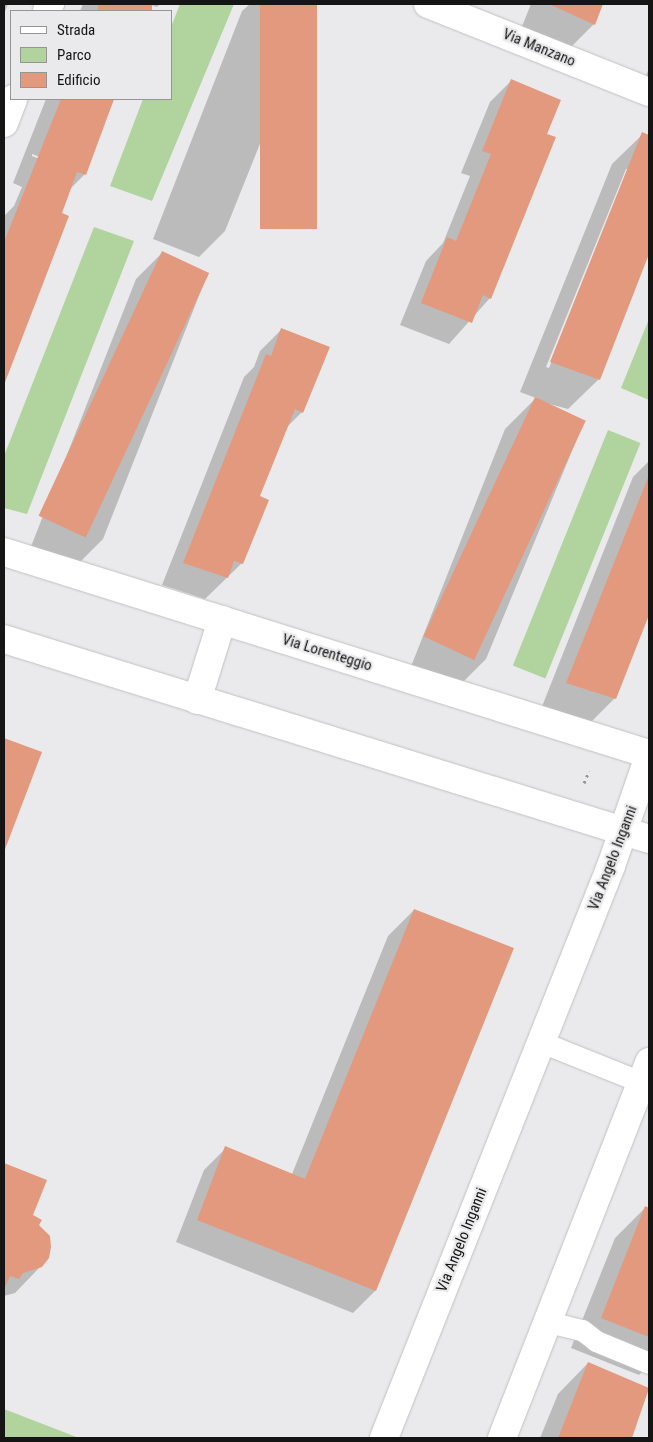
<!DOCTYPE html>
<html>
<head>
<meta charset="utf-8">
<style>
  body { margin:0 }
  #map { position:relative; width:653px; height:1442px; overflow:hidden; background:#eaeaec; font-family:"Roboto Condensed",sans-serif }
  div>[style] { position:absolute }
  .green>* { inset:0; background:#b1d39e; transform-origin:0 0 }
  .shadow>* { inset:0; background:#0003 }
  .building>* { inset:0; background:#e3997d; transform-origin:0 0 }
  .path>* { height:3px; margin-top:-1.5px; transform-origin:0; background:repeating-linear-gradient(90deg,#959596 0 2.5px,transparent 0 6.5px) }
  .roads { filter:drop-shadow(0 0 1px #c0c1c2) drop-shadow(0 0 1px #c0c1c2) }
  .lane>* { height:21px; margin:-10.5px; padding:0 10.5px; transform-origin:10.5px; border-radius:10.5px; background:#fff }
  .street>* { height:28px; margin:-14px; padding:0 14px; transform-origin:14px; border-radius:14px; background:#fff }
  .secondary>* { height:28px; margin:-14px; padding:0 14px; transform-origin:14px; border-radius:14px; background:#fff }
  .primary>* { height:28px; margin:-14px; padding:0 14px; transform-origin:14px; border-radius:14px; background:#fff }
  span { translate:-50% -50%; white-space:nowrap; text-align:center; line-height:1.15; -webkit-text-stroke:4.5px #eaeaec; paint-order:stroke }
  .street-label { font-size:15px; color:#151515 }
  .frame { position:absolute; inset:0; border:5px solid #151515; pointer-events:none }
  .legend { position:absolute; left:10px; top:10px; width:162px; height:90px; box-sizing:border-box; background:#eaeaec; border:1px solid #959596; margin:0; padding:6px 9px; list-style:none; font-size:15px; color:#151515 }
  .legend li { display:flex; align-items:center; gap:10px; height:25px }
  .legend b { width:25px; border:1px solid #959596 }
</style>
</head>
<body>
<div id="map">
  <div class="green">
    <i style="clip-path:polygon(180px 4px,234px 4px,152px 201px,110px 186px,143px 99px,171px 99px,171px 27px)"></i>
    <i style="clip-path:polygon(94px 227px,134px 241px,27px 514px,4px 508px,4px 456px)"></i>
    <i style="clip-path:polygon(649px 319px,649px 400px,621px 388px)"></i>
    <i style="left:608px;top:430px;width:35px;height:254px;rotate:22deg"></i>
    <i style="clip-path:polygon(4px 1409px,79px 1438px,4px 1438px)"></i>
  </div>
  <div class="shadow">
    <i style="clip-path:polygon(4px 4px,8px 4px,4px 14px)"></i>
    <i style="clip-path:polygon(83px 4px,160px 4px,157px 7px,151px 5px,148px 11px,80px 11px)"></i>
    <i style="clip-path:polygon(250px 4px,316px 4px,225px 231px,199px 257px,153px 239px,242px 11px)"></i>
    <i style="clip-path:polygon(531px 4px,602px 4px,594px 24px,563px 55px,518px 36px)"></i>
    <i style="clip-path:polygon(649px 68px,649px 89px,642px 86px)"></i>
    <i style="clip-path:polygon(511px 81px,490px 298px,449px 344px,400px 325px,426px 261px,443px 243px,470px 176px,461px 173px,490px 102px)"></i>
    <i style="clip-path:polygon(evenodd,46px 99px,114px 99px,84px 175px,69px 190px,60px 214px,68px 217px,4px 382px,4px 216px,14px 206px,22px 187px,13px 183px,46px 99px,32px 154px,73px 169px,73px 172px,32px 156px,32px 154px)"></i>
    <i style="clip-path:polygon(evenodd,643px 134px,649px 136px,649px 250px,599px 379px,568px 409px,542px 402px,584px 422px,486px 659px,456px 689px,408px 674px,505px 429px,536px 398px,520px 392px,612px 164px,643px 134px,626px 169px,629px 169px,549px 368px,546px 367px,626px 169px)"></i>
    <i style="clip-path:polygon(162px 253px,208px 273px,103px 539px,77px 565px,30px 549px,136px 279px)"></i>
    <i style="clip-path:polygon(282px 329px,302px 412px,286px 428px,259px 497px,242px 563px,205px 599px,162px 585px,244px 377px,254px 367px,260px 351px)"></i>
    <i style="clip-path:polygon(649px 461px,649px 612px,615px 698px,589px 724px,541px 709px,633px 477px)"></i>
    <i style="clip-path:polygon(4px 739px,41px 753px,4px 848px)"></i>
    <i style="clip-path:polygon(414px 910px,375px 1291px,353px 1313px,176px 1242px,204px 1170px,226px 1148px,292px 1174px,388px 936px)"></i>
    <i style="clip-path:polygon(4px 1164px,45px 1181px,32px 1215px,37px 1225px,41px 1266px,15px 1293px,4px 1296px)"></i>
    <i style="clip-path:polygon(646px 1207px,649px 1209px,649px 1365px,639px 1375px,571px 1348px,615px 1238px)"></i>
    <i style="clip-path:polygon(588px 1363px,649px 1389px,630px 1438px,540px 1438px,558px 1394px)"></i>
  </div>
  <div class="building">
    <i style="left:98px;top:4px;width:54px;height:8px"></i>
    <i style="left:260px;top:4px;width:57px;height:225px"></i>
    <i style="clip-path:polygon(549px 4px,603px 4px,595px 25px)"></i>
    <i style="clip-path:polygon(511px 79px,561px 100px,547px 134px,556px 137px,491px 299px,483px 295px,472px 323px,421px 303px,447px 237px,456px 241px,491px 154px,482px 151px)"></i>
    <i style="clip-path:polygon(61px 99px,114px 99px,86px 175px,77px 172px,62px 213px,69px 216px,4px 385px,4px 242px)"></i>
    <i style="clip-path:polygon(642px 132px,649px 135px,649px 254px,600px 380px,550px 362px)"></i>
    <i style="left:162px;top:251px;width:52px;height:292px;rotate:25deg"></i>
    <i style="clip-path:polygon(281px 328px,330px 347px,303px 413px,295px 409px,260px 496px,269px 500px,243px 564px,234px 561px,228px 578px,183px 563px,266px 354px,271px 356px)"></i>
    <i style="left:535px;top:397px;width:56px;height:264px;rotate:25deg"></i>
    <i style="clip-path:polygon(649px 475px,649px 615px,616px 699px,566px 683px)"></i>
    <i style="clip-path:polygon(4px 738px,42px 752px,4px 852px)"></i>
    <i style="clip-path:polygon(414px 909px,514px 948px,376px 1291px,197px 1220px,225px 1146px,305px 1179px)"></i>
    <i style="clip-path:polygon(4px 1163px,47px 1180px,33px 1215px,42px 1220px,39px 1225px,50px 1236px,51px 1247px,49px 1258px,42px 1267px,23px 1273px,19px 1279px,10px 1276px,4px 1290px)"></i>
    <i style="clip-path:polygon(645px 1206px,649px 1208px,649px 1337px,601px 1318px)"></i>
    <i style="clip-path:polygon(588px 1362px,649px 1388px,632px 1438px,558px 1438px)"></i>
  </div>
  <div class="path">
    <i style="left:584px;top:783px;width:13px;rotate:-67deg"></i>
  </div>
  <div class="roads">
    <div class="lane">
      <i style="left:541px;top:1042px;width:108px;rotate:21.8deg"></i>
      <i style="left:549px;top:1322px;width:34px;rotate:14deg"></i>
      <i style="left:582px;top:1330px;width:18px;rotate:38deg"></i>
      <i style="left:596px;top:1341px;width:57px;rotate:22.5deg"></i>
    </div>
    <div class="street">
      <i style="left:428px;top:4px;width:238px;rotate:21.7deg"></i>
      <i style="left:47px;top:11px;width:8px;rotate:-67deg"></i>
      <i style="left:4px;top:123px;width:26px;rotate:-69deg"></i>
    </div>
    <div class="secondary">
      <i style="left:384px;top:1438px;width:615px;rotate:-68.35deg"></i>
      <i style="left:611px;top:866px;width:116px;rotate:-70.9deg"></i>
      <i style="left:502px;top:1438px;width:404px;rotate:-68.6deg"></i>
    </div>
    <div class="primary">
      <i style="left:4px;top:552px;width:676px;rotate:17.39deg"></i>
      <i style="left:4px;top:639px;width:675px;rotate:17.23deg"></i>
      <i style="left:197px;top:700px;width:84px;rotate:-72.6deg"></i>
    </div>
  </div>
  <div class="street-label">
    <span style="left:539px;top:48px;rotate:22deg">Via Manzano</span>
    <span style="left:327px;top:653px;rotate:17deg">Via Lorenteggio</span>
    <span style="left:613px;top:858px;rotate:-69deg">Via Angelo Inganni</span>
    <span style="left:462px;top:1240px;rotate:-68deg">Via Angelo Inganni</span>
  </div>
  <div class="frame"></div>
  <ul class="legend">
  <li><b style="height:6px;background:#fff"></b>Strada</li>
  <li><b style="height:14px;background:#b1d39e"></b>Parco</li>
  <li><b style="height:14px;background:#e3997d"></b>Edificio</li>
  </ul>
</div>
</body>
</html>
